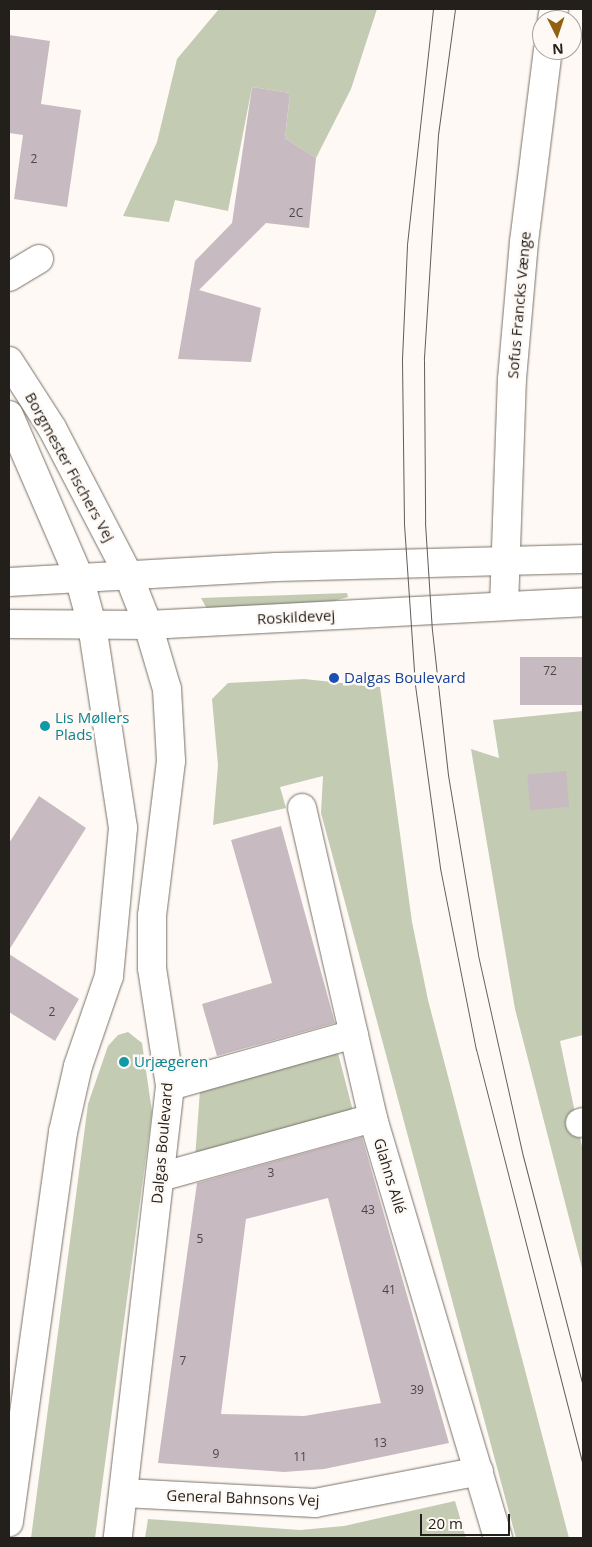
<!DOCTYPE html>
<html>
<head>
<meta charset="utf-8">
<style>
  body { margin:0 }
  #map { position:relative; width:592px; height:1547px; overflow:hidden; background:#fef9f5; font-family:"Open Sans",sans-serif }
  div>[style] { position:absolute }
  .green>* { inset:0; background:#c3cbb3 }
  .building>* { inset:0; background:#c8bac1; transform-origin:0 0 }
  .roads { filter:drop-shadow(0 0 1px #7a7167) drop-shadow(0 0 1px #7a7167) }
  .minor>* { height:28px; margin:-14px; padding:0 14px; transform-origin:14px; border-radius:14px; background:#fff }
  .tram>* { height:1px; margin:-0.5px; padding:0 0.5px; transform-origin:0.5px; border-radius:0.5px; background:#615d59 }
  .dots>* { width:14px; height:14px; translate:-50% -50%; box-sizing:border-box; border:2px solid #fef9f5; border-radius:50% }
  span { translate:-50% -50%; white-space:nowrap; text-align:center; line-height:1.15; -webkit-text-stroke:5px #fef9f5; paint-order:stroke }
  .number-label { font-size:12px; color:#4c4644 }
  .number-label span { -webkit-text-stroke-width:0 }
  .street-label { font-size:15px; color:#231f1b }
  .transit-label { font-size:15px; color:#164399 }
  .left { translate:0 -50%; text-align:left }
  .culture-label { font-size:15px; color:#0d838f }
  .frame { position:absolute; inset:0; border:10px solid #231f1b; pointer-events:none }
  .north { position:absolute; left:532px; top:10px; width:50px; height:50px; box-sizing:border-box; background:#fef9f5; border:1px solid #a6a29e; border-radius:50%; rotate:176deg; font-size:14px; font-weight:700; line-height:20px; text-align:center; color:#231f1b }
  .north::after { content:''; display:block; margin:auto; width:18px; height:22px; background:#91610f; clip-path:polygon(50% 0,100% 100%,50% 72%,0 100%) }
  .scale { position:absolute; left:420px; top:1514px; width:90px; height:22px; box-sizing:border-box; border:2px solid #231f1b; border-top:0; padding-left:6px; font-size:15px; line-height:18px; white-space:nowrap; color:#231f1b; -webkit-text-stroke:4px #fef9f5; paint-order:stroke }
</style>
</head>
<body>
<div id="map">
  <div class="green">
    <i style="clip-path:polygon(219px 9px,377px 9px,351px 89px,316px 158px,285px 138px,290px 93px,252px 87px,228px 211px,175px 200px,169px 222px,123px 216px,157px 142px,177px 59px)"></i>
    <i style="clip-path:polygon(347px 593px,348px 597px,334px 601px,207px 609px,201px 598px)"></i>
    <i style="clip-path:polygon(304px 679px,380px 687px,412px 922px,428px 1000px,569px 1538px,516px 1538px,321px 813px,323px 776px,280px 787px,286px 808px,213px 825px,218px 765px,212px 699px,228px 683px)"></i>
    <i style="clip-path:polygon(583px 711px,583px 1035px,560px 1041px,583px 1151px,583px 1272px,515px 1009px,471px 749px,499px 758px,493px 720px)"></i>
    <i style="clip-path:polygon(128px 1032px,142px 1043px,152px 1112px,95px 1538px,31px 1538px,88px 1104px,108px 1046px,118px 1035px)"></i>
    <i style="clip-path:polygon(338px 1053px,354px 1115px,195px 1159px,200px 1090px)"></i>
    <i style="clip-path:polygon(455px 1501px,466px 1538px,145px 1538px,148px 1519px,300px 1530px,344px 1526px)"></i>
  </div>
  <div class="building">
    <i style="clip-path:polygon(9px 35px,50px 41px,41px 104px,81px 110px,67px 207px,14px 199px,23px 135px,9px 133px)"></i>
    <i style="clip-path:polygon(252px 87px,290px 93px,285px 138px,316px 158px,309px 228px,266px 223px,199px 290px,261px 308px,251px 362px,178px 359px,195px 261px,232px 223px)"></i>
    <i style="left:583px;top:657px;width:48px;height:63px;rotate:90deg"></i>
    <i style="left:566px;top:771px;width:36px;height:39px;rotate:85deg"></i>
    <i style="clip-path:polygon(39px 796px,86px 828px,9px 950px,9px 843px)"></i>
    <i style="clip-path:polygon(281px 826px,335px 1023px,217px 1056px,202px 1004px,272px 983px,231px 840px)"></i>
    <i style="clip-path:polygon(9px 954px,79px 999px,55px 1041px,9px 1012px)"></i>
    <i style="clip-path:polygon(evenodd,362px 1137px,449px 1443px,324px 1469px,284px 1472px,158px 1463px,197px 1183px,362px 1137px,328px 1198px,381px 1403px,304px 1416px,221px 1414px,246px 1219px,328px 1198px)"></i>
  </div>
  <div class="roads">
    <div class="minor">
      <i style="left:552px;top:20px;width:11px;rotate:-80deg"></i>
      <i style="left:9px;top:277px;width:35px;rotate:-31deg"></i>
      <i style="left:9px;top:361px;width:80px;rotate:57.3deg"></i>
      <i style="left:52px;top:428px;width:165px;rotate:62.5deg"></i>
      <i style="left:128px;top:574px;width:55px;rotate:68.6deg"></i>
      <i style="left:148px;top:625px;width:67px;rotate:73.5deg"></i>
      <i style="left:167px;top:689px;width:72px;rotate:86.8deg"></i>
      <i style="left:171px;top:761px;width:156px;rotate:97deg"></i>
      <i style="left:152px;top:916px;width:52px;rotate:90deg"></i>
      <i style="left:152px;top:968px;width:119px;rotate:81.3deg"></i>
      <i style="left:170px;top:1086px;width:455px;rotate:96.6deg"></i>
      <i style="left:9px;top:415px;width:176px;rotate:66.6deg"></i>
      <i style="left:79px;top:577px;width:50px;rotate:74.8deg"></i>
      <i style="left:92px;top:625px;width:205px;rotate:81.3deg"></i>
      <i style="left:123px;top:828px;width:149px;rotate:95.4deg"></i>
      <i style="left:109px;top:976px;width:95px;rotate:109deg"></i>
      <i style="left:78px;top:1066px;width:68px;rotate:102.8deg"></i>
      <i style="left:63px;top:1132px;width:394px;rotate:97.9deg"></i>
      <i style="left:9px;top:582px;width:268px;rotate:-3.2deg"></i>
      <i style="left:277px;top:567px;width:306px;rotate:-1.5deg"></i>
      <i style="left:504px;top:606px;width:227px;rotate:-88deg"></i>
      <i style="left:512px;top:379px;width:138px;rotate:-85deg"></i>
      <i style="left:524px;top:242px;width:193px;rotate:-82.9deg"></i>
      <i style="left:9px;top:624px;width:139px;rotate:0.4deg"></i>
      <i style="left:148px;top:625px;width:436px;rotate:-3deg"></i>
      <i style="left:302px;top:808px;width:322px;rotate:77.1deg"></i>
      <i style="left:374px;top:1122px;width:434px;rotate:73.4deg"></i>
      <i style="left:170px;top:1086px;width:191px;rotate:-15.8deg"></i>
      <i style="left:580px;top:1123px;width:3px;rotate:-18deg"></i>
      <i style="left:160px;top:1177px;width:221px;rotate:-15.5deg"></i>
      <i style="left:124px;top:1493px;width:191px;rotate:3deg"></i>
      <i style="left:315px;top:1503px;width:167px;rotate:-11deg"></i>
    </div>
  </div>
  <div class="tram">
    <i style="left:433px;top:9px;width:237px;rotate:96.3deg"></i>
    <i style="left:407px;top:245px;width:115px;rotate:92.5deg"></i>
    <i style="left:402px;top:360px;width:164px;rotate:89.3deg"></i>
    <i style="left:404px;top:524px;width:161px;rotate:86.1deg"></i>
    <i style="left:415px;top:685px;width:185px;rotate:82.2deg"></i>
    <i style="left:440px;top:868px;width:185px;rotate:78.8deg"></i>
    <i style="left:476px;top:1049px;width:430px;rotate:75.6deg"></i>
    <i style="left:455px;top:9px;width:127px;rotate:97.7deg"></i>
    <i style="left:438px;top:135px;width:225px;rotate:93.6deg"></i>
    <i style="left:424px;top:360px;width:163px;rotate:89.6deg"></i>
    <i style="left:425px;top:523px;width:107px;rotate:86.3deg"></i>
    <i style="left:432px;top:630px;width:146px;rotate:83.7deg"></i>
    <i style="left:448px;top:775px;width:182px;rotate:80.5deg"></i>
    <i style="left:478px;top:955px;width:206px;rotate:77.4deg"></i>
    <i style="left:523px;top:1156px;width:238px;rotate:75.4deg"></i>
  </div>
  <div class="dots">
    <i style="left:334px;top:678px;background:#1a4fb4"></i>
    <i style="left:45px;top:726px;background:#0f9aa8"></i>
    <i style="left:124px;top:1062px;background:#0f9aa8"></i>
  </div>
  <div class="number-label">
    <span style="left:34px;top:159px">2</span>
    <span style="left:296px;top:213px">2C</span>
    <span style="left:550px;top:671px">72</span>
    <span style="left:52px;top:1012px">2</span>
    <span style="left:271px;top:1173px">3</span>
    <span style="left:368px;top:1210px">43</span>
    <span style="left:200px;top:1239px">5</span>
    <span style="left:389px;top:1290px">41</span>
    <span style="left:183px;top:1361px">7</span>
    <span style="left:417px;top:1390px">39</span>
    <span style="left:380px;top:1443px">13</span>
    <span style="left:216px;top:1454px">9</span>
    <span style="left:300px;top:1457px">11</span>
  </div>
  <div class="street-label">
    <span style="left:519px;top:305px;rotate:-85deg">Sofus Francks Vænge</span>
    <span style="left:70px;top:467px;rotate:61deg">Borgmester Fischers Vej</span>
    <span style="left:296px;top:617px;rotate:-3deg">Roskildevej</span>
    <span style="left:162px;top:1143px;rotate:-85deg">Dalgas Boulevard</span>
    <span style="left:390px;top:1176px;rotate:73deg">Glahns Allé</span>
    <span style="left:243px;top:1498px;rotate:2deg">General Bahnsons Vej</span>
  </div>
  <div class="transit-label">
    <span class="left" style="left:344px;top:678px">Dalgas Boulevard</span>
  </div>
  <div class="culture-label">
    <span class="left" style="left:55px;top:726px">Lis Møllers<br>Plads</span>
    <span class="left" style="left:134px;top:1062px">Urjægeren</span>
  </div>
  <div class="frame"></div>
  <div class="north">N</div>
  <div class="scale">20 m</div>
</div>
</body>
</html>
